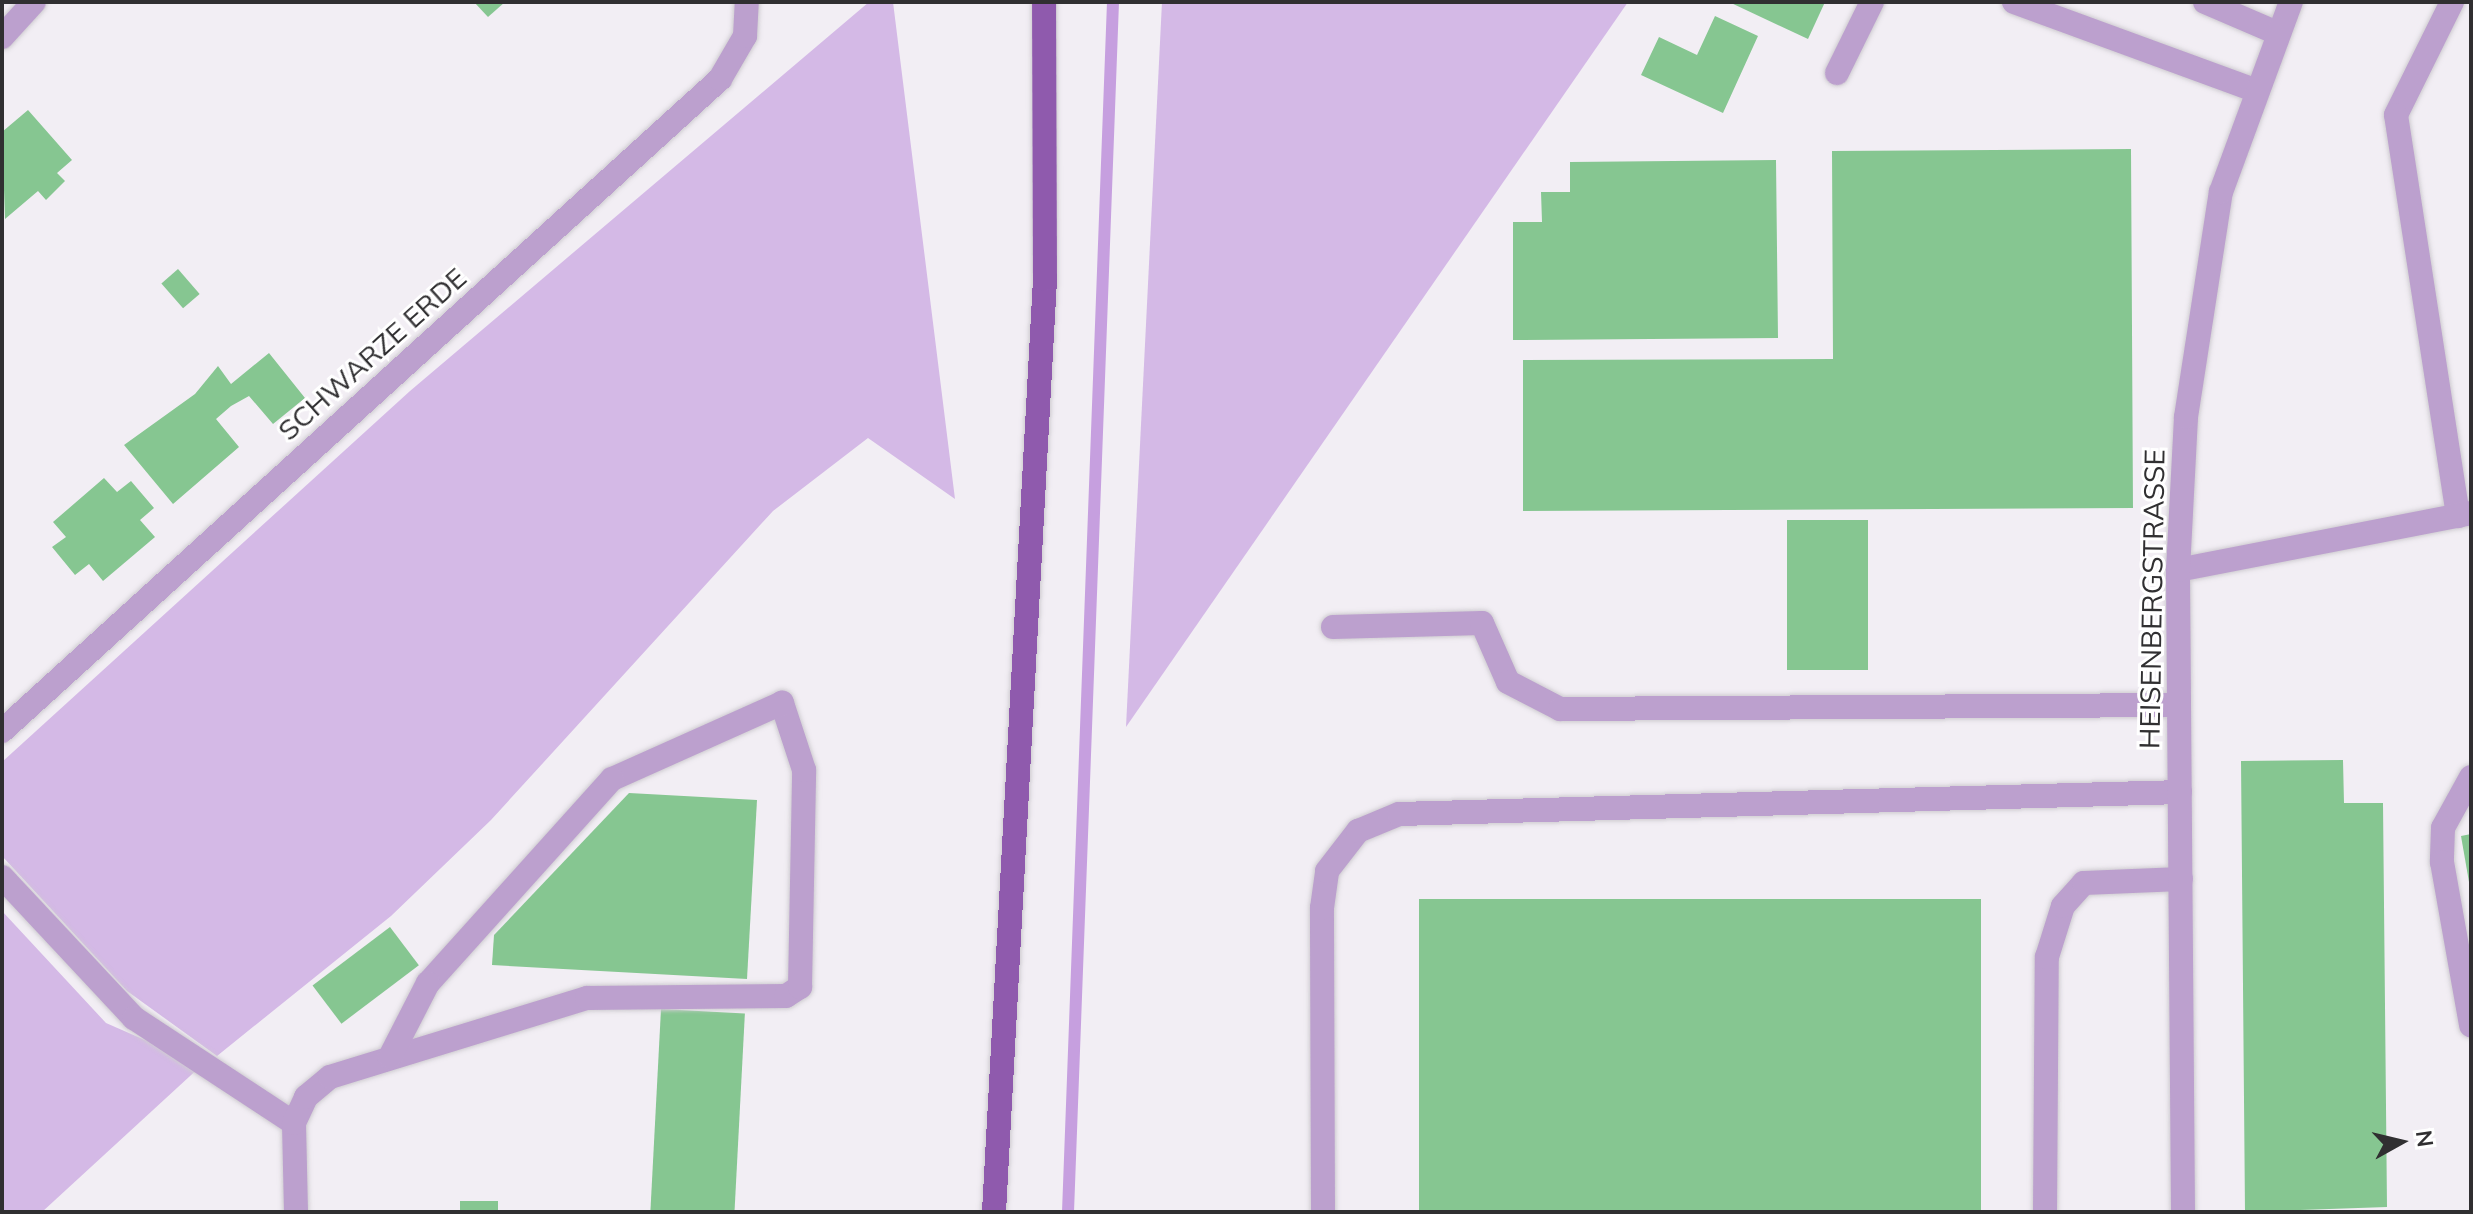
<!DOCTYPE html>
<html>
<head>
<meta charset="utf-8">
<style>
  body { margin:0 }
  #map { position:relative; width:2473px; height:1214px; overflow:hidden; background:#f2eef4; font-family:Mulish,sans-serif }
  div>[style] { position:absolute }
  .green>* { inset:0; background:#d4b9e6 }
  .stream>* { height:12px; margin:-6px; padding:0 6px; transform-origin:6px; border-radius:6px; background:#c69fdf }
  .building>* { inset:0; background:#86c691; transform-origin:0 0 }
  .roads { filter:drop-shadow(0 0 2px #cfccd1) drop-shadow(0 0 2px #cfccd1) }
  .minor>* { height:24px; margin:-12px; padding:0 12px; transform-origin:12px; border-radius:12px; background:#bca0ce }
  .major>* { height:24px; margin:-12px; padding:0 12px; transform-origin:12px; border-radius:12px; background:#8f5aad }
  span { translate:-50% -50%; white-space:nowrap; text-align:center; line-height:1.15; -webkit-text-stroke:6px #fff; paint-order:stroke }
  .street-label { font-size:28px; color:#302f31 }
  .frame { position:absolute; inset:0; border:4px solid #302f31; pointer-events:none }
  .north { position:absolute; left:2361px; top:1102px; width:80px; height:80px; -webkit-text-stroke:6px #fff; paint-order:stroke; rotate:82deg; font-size:22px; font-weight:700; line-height:32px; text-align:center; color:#302f31 }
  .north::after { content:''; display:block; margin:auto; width:28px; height:36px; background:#302f31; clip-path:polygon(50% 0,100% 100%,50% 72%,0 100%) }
</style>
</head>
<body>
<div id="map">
  <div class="green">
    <i style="clip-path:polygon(869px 2px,893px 2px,955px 499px,868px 438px,773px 511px,491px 820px,391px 916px,217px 1056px,127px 991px,2px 856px,2px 762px,410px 391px)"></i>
    <i style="clip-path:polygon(1162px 2px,1628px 2px,1126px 727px)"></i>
    <i style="clip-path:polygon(2px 911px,106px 1023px,202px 1065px,42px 1212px,2px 1212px)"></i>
  </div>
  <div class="stream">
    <i style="left:1068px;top:1212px;width:1211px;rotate:-87.87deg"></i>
  </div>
  <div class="building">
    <i style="clip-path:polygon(474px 2px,505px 2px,488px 17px)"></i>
    <i style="clip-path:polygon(1729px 2px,1825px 2px,1808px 39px)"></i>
    <i style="clip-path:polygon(1715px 16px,1758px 36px,1723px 113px,1641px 75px,1659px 37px,1697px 55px)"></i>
    <i style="clip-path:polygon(28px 110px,72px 160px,57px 173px,65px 181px,46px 200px,38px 191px,5px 219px,2px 132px)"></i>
    <i style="clip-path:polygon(2131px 149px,2133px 508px,1523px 511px,1523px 360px,1833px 359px,1832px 151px)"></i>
    <i style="clip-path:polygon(1776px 160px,1778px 338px,1513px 340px,1513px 222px,1542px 222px,1541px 192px,1570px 192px,1570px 162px)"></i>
    <i style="left:178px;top:269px;width:33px;height:22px;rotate:49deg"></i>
    <i style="clip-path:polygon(269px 353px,305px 398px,273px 424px,249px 396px,231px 406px,216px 419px,239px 447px,173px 504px,124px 445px,195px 394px,218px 366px,231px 384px)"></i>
    <i style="clip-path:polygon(104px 478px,117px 492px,131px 481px,154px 508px,140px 520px,155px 537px,103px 581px,89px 564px,75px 575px,52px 547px,66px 537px,53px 522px)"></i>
    <i style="left:1868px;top:520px;width:150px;height:81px;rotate:90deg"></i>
    <i style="clip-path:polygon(2343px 760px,2344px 803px,2383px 803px,2387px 1207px,2245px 1212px,2241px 761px)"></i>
    <i style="clip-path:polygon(629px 793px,757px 800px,747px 979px,492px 965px,494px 935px)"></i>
    <i style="clip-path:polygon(2471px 834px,2471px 882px,2469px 882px,2461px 836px)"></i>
    <i style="left:1419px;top:899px;width:562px;height:313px"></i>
    <i style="left:390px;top:927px;width:48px;height:97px;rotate:53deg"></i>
    <i style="left:661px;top:1009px;width:84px;height:203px;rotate:3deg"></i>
    <i style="left:498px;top:1201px;width:11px;height:38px;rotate:90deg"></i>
  </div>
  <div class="roads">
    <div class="minor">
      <i style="left:2014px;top:2px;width:256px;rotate:20.1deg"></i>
      <i style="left:2205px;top:2px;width:78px;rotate:23.3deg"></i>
      <i style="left:2452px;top:2px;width:126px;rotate:116.4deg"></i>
      <i style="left:2396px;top:115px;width:406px;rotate:81.2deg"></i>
      <i style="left:2px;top:37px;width:47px;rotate:-47.6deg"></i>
      <i style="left:1837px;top:73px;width:79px;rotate:-63.8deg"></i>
      <i style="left:2178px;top:570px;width:298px;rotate:-11deg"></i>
      <i style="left:1333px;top:627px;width:149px;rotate:-1.5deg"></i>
      <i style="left:1482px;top:623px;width:64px;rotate:66.2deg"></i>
      <i style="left:1508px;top:682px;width:59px;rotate:27.4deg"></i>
      <i style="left:1560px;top:709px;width:618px;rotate:-0.37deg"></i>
      <i style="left:2px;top:731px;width:970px;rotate:-42.24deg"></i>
      <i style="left:720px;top:79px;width:50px;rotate:-59.8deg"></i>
      <i style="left:745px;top:36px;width:34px;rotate:-87deg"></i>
      <i style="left:2471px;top:777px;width:58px;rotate:118.8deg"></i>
      <i style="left:2443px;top:828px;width:34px;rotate:92deg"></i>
      <i style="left:2442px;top:862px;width:166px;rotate:79.9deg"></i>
      <i style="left:2px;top:877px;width:193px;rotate:46.9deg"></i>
      <i style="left:134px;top:1018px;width:191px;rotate:33.3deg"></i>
      <i style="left:296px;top:1212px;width:89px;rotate:-91.3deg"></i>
      <i style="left:294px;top:1123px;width:29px;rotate:-65deg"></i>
      <i style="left:306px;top:1097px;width:31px;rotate:-40deg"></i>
      <i style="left:330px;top:1077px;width:269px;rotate:-17.1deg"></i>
      <i style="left:587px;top:998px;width:199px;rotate:-0.6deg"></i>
      <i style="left:786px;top:996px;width:17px;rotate:-33deg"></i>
      <i style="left:800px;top:987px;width:217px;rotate:-88.9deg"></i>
      <i style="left:804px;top:770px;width:71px;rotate:-108.2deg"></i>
      <i style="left:782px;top:703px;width:186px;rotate:155.9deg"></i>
      <i style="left:612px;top:779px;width:275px;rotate:132deg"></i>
      <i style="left:428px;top:983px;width:83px;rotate:117.2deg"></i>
      <i style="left:1323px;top:1212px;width:304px;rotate:-90.2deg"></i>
      <i style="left:1322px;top:908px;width:37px;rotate:-82deg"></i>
      <i style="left:1327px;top:871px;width:51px;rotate:-52.2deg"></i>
      <i style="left:1358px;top:831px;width:44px;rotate:-22.5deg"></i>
      <i style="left:1399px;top:814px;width:781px;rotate:-1.61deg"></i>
      <i style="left:2045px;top:1212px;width:255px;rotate:-89.6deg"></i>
      <i style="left:2047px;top:957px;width:53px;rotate:-72.6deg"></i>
      <i style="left:2063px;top:906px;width:31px;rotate:-48deg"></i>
      <i style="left:2084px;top:883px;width:97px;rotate:-2.4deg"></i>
      <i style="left:2183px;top:1212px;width:642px;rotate:-90.45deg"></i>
      <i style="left:2178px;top:570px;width:153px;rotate:-87deg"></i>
      <i style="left:2186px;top:417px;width:228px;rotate:-81.2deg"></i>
      <i style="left:2221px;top:192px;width:202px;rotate:-69.8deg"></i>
    </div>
    <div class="major">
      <i style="left:994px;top:1212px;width:934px;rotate:-86.87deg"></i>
      <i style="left:1045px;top:279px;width:277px;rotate:-90.2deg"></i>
    </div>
  </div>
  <div class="street-label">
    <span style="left:372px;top:354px;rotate:-42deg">SCHWARZE ERDE</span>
    <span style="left:2152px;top:599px;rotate:-89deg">HEISENBERGSTRASSE</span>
  </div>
  <div class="frame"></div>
  <div class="north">N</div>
</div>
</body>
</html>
